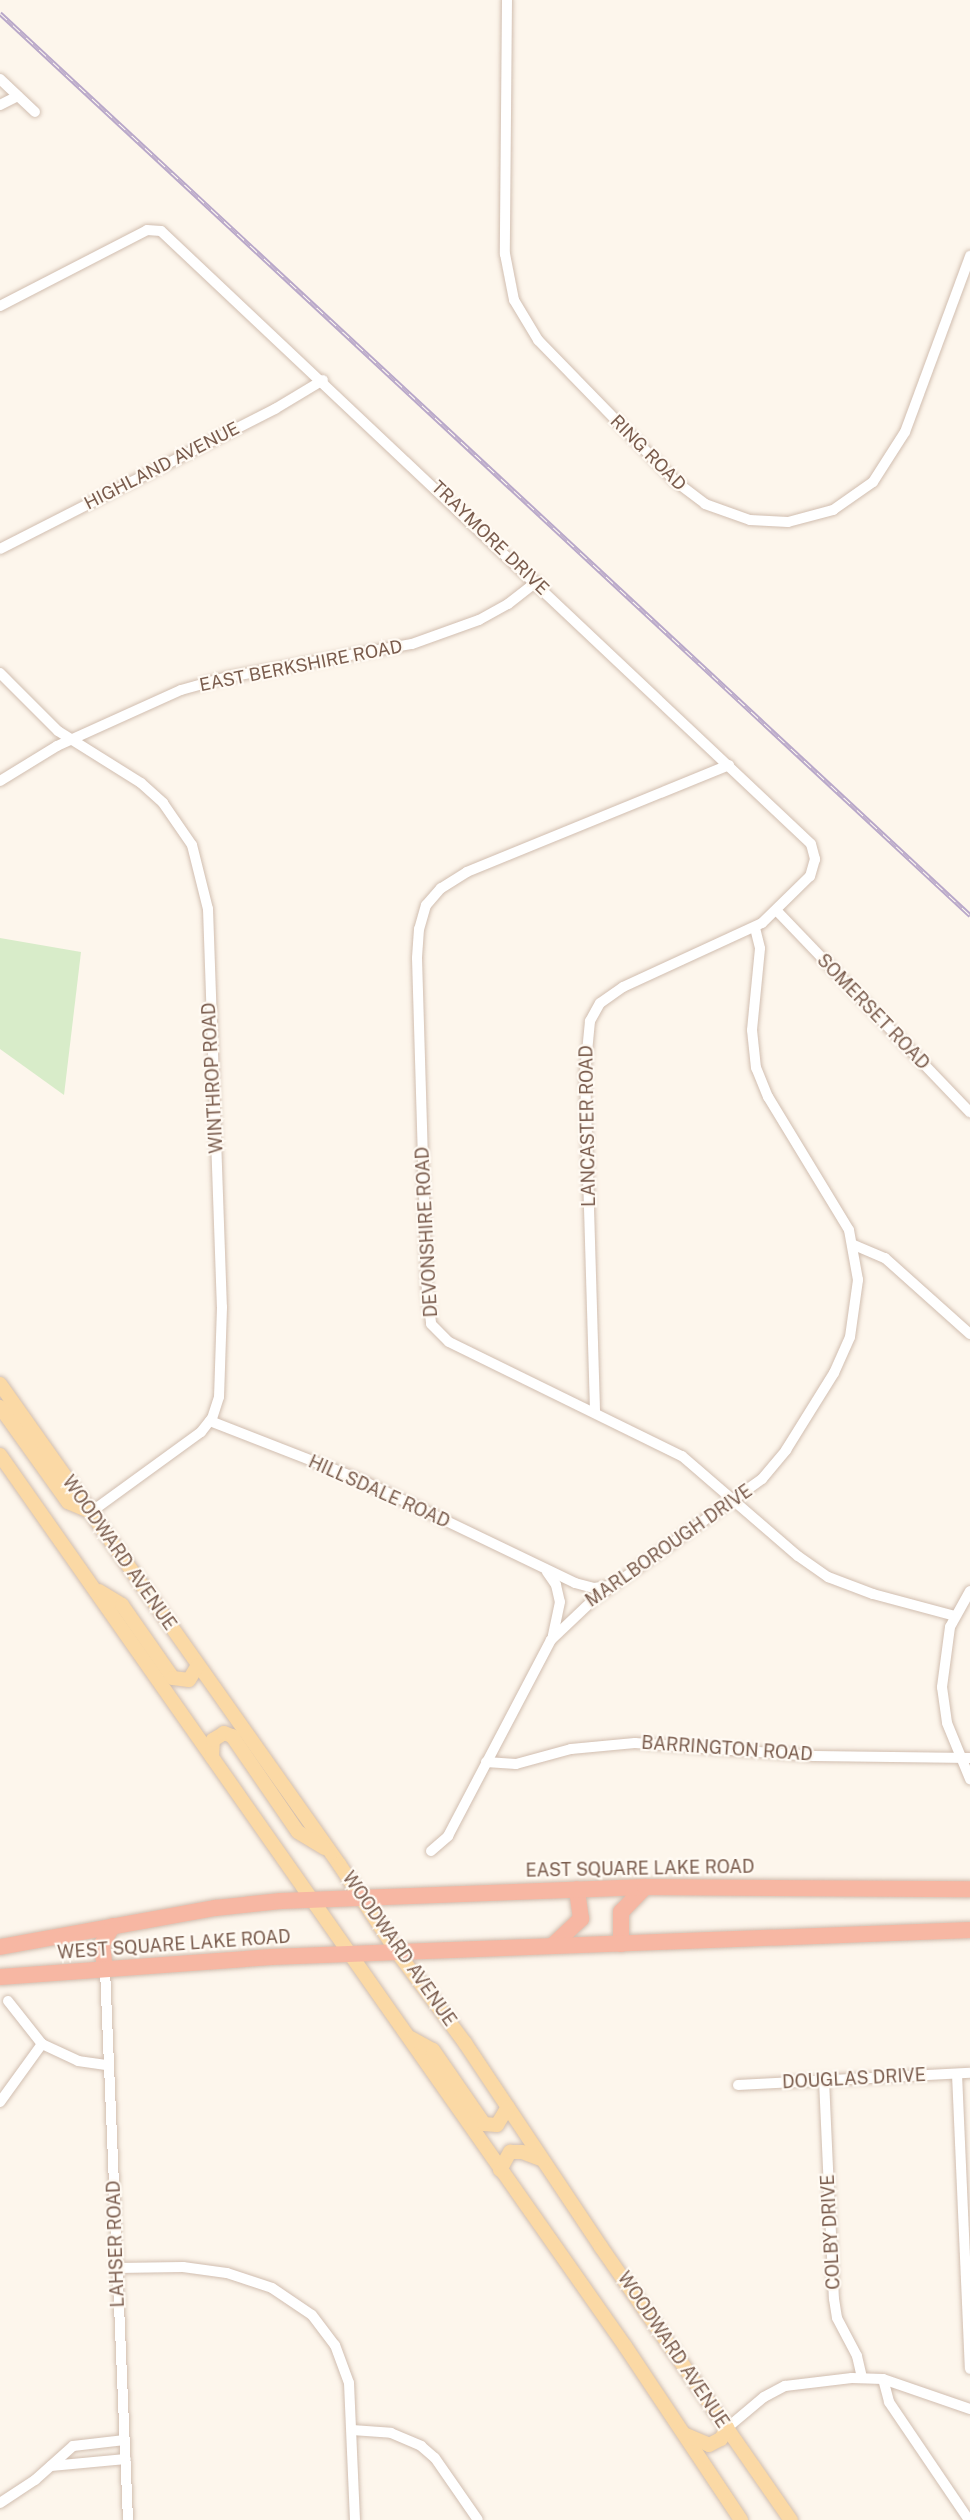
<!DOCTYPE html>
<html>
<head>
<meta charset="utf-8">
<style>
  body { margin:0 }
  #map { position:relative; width:970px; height:2520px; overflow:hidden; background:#fdf6ec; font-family:"Public Sans",sans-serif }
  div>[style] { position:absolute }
  .green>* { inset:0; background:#d8ecc9 }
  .roads { filter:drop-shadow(0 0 2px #d1beb0) drop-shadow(0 0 2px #d1beb0) }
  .minor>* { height:10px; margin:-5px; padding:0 5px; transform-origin:5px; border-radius:5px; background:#fff }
  .major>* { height:14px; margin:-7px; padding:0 7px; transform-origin:7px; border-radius:7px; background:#fbd9a5 }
  .highway>* { height:16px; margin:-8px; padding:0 8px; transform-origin:8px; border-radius:8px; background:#f7b7a3 }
  .rail>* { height:5px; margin-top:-2.5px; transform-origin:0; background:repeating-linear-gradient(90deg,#fffaf3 0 9px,#b9a8c9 0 18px); box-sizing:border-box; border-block:2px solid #b9a8c9 }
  span { translate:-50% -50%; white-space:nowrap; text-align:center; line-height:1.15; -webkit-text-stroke:4.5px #fffaf3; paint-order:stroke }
  .street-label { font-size:18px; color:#7a5c4d }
</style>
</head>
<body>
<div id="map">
  <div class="green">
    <i style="clip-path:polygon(0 938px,81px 952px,64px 1095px,0 1049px)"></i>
  </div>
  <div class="roads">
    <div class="minor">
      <i style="left:507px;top:0;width:254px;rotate:90.5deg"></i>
      <i style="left:505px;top:254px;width:47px;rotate:78.9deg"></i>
      <i style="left:514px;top:300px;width:47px;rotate:59deg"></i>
      <i style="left:538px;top:340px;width:197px;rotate:45.8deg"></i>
      <i style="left:675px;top:481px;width:38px;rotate:37deg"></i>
      <i style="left:705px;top:504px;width:48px;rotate:19.6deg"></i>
      <i style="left:750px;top:520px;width:38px;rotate:3deg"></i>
      <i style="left:788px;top:522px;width:47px;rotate:-14.9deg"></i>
      <i style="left:833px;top:510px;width:49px;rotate:-35deg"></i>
      <i style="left:873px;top:482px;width:59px;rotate:-57.4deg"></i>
      <i style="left:905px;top:432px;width:188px;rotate:-69.7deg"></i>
      <i style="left:0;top:79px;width:48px;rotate:43.3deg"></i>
      <i style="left:0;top:105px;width:20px;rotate:-27deg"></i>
      <i style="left:0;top:306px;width:165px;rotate:-27.3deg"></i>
      <i style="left:147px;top:230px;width:14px;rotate:4deg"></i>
      <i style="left:161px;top:231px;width:893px;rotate:43.32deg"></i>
      <i style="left:811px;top:844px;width:16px;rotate:75deg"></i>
      <i style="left:815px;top:859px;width:18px;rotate:106deg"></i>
      <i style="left:810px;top:876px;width:67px;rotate:135.6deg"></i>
      <i style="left:762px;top:923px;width:153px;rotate:155.3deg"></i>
      <i style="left:623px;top:987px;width:28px;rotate:145deg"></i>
      <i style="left:600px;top:1003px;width:21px;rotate:119deg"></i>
      <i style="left:590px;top:1021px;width:52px;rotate:95.5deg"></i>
      <i style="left:585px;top:1073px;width:338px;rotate:88.3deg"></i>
      <i style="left:0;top:549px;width:309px;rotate:-27deg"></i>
      <i style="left:275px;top:409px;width:56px;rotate:-31.1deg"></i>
      <i style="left:0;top:673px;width:82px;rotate:45deg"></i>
      <i style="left:58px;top:731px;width:98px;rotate:32.1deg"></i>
      <i style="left:141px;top:783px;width:30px;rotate:42deg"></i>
      <i style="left:163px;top:803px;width:51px;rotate:55.4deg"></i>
      <i style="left:192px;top:845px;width:66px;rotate:76deg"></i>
      <i style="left:208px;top:909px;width:398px;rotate:88deg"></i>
      <i style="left:222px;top:1307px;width:90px;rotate:91.9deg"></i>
      <i style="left:219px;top:1397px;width:22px;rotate:108deg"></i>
      <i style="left:212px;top:1418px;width:18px;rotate:128deg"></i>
      <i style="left:201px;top:1432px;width:136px;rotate:144deg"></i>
      <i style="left:729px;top:765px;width:283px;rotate:157.8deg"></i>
      <i style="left:467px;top:872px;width:31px;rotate:148deg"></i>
      <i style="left:441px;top:888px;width:23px;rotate:131deg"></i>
      <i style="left:426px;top:905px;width:25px;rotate:106deg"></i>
      <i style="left:419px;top:929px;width:29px;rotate:94deg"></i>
      <i style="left:417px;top:958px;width:332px;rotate:88.3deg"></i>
      <i style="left:427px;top:1290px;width:34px;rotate:83deg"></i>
      <i style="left:431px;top:1324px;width:25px;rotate:45deg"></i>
      <i style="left:449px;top:1342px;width:259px;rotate:26.1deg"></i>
      <i style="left:682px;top:1456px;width:153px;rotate:40.8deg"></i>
      <i style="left:798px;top:1556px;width:37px;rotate:35deg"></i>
      <i style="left:828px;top:1577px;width:48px;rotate:20.7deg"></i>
      <i style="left:873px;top:1594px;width:85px;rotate:15deg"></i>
      <i style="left:0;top:781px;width:67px;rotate:-31.6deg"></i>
      <i style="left:57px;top:746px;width:136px;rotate:-24.3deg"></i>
      <i style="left:181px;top:690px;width:49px;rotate:-15.5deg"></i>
      <i style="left:228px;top:677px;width:187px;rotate:-10.2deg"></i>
      <i style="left:412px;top:644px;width:71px;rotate:-19.7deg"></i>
      <i style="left:479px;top:620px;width:33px;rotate:-29deg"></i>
      <i style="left:508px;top:604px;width:36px;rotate:-38deg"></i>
      <i style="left:777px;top:911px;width:279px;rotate:46.2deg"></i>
      <i style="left:854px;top:1245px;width:34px;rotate:23deg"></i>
      <i style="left:885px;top:1258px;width:114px;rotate:41.8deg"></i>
      <i style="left:210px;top:1421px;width:160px;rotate:21.3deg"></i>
      <i style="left:359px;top:1479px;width:240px;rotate:25.7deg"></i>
      <i style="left:575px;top:1583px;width:20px;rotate:15deg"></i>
      <i style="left:594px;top:1588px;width:15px;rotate:-8deg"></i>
      <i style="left:547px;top:1572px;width:16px;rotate:55deg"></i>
      <i style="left:556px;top:1585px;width:17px;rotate:77deg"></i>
      <i style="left:560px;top:1602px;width:35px;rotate:102deg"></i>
      <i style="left:970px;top:1591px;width:41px;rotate:119.1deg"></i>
      <i style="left:950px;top:1627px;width:61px;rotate:97.6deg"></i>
      <i style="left:942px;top:1687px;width:36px;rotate:82deg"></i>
      <i style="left:947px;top:1723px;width:61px;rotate:67.7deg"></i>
      <i style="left:486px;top:1762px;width:30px;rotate:4deg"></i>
      <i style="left:516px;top:1764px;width:57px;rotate:-15.3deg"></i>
      <i style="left:571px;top:1749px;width:64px;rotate:-5.4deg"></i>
      <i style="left:635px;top:1743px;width:179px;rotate:4.2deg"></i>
      <i style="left:814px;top:1756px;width:156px;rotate:0.7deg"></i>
      <i style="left:431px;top:1851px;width:23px;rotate:-41deg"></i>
      <i style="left:448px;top:1836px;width:221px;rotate:-62.3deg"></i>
      <i style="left:551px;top:1640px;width:58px;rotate:-43.6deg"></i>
      <i style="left:593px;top:1600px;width:208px;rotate:-35.6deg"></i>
      <i style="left:762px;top:1479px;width:38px;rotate:-50deg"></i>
      <i style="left:786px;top:1450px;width:91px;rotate:-58.1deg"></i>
      <i style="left:834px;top:1373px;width:39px;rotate:-66deg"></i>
      <i style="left:850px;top:1337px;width:58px;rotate:-82deg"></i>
      <i style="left:858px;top:1280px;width:51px;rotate:-100.2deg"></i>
      <i style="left:849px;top:1230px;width:156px;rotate:-121.3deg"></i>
      <i style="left:768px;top:1097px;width:31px;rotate:-112deg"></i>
      <i style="left:756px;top:1068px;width:38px;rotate:-96deg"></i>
      <i style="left:752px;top:1030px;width:82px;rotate:-84.4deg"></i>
      <i style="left:760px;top:948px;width:21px;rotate:-104deg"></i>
      <i style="left:105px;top:1969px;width:551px;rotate:87.61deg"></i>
      <i style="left:8px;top:2001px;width:55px;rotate:51.7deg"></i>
      <i style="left:42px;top:2044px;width:40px;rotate:25deg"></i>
      <i style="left:78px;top:2061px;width:30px;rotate:8deg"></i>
      <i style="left:957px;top:2074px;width:295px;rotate:87.5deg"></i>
      <i style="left:824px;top:2080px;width:219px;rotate:87.4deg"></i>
      <i style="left:834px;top:2299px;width:19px;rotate:81deg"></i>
      <i style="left:837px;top:2318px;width:43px;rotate:62.2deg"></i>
      <i style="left:857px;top:2356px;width:22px;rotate:77deg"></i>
      <i style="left:738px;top:2085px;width:232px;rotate:-3deg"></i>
      <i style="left:0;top:2102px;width:72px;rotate:-54.1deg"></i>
      <i style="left:117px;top:2268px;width:66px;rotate:-0.9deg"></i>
      <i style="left:183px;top:2267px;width:44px;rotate:7.8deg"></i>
      <i style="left:227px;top:2273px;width:47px;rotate:18.4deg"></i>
      <i style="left:272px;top:2288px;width:48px;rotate:34deg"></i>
      <i style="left:312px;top:2315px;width:38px;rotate:53deg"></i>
      <i style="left:335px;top:2345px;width:40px;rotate:69.8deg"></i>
      <i style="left:349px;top:2383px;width:137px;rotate:87.5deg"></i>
      <i style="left:883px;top:2379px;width:24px;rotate:75deg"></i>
      <i style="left:889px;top:2402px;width:143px;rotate:55.9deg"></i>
      <i style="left:727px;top:2428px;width:48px;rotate:-40deg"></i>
      <i style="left:764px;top:2397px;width:24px;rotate:-28deg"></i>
      <i style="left:785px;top:2386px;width:67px;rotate:-6.8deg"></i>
      <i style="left:852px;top:2378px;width:31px;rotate:2deg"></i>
      <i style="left:883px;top:2379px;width:92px;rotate:19deg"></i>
      <i style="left:352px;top:2430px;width:39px;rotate:4deg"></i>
      <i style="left:391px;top:2433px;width:33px;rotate:23deg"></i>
      <i style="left:421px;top:2446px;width:18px;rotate:41deg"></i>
      <i style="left:435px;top:2458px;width:75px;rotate:55.3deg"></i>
      <i style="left:51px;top:2466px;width:75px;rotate:-5.3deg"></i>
      <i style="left:0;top:2503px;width:42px;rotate:-33.3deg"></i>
      <i style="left:35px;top:2480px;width:51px;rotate:-41.8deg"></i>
      <i style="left:73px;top:2446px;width:52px;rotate:-6.6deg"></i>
    </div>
    <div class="major">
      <i style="left:0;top:1384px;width:588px;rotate:54.77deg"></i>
      <i style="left:339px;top:1864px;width:105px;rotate:56.6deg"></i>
      <i style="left:397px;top:1952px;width:114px;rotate:53.2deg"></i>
      <i style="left:465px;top:2043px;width:245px;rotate:56.3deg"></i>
      <i style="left:601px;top:2247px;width:333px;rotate:55.2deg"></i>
      <i style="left:0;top:1407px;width:117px;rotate:54.4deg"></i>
      <i style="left:68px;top:1502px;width:23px;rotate:23deg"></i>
      <i style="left:0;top:1455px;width:1088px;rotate:54.95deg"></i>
      <i style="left:625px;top:2346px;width:209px;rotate:56.3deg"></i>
      <i style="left:99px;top:1591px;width:27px;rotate:31deg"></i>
      <i style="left:122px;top:1605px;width:89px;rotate:55.1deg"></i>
      <i style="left:173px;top:1678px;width:16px;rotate:7deg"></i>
      <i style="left:189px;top:1680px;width:17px;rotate:-59deg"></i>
      <i style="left:212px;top:1757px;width:17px;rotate:-87deg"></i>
      <i style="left:213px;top:1740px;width:13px;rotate:-32deg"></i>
      <i style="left:224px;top:1733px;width:9px;rotate:21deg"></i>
      <i style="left:232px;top:1736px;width:116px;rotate:55.5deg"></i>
      <i style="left:298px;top:1832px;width:31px;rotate:31deg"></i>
      <i style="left:411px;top:2038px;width:25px;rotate:29deg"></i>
      <i style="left:433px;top:2050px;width:90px;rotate:55.4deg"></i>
      <i style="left:484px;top:2124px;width:13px;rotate:4deg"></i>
      <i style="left:497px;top:2125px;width:21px;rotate:-59deg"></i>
      <i style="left:500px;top:2170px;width:21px;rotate:-61deg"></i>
      <i style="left:510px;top:2152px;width:12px"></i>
      <i style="left:522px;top:2152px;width:19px;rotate:21deg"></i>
      <i style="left:686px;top:2435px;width:25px;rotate:23deg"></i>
      <i style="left:709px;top:2445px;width:13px;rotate:-27deg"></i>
      <i style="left:721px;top:2439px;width:13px;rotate:-61deg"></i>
    </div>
    <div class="highway">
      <i style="left:621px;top:1944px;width:32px;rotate:-90deg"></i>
      <i style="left:621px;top:1912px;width:35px;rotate:-46deg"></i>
      <i style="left:552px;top:1946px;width:40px;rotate:-43deg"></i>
      <i style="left:581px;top:1919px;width:30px;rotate:-98deg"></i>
      <i style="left:0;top:1947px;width:219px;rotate:-10.3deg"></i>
      <i style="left:215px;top:1908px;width:66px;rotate:-6.1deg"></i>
      <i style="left:281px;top:1901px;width:364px;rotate:-2.2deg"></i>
      <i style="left:645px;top:1887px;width:325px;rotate:0.4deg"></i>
      <i style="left:105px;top:1969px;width:25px;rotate:-97deg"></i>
      <i style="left:102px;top:1944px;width:21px;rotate:-59deg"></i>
      <i style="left:0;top:1977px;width:272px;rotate:-4.2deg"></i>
      <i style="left:271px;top:1957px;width:700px;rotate:-2.21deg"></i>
    </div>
  </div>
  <div class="rail">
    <i style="left:0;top:13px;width:1325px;rotate:42.92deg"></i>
  </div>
  <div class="street-label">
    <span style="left:648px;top:453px;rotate:45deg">RING ROAD</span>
    <span style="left:162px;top:466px;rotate:-27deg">HIGHLAND AVENUE</span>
    <span style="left:490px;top:538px;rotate:44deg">TRAYMORE DRIVE</span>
    <span style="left:301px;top:666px;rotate:-11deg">EAST BERKSHIRE ROAD</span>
    <span style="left:873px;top:1012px;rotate:46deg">SOMERSET ROAD</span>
    <span style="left:213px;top:1078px;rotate:-93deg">WINTHROP ROAD</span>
    <span style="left:588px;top:1126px;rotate:-91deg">LANCASTER ROAD</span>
    <span style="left:427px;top:1232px;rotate:-93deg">DEVONSHIRE ROAD</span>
    <span style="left:379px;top:1492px;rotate:24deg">HILLSDALE ROAD</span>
    <span style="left:669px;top:1546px;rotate:-35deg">MARLBOROUGH DRIVE</span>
    <span style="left:119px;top:1553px;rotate:55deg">WOODWARD AVENUE</span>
    <span style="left:727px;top:1749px;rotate:4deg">BARRINGTON ROAD</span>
    <span style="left:640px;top:1869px;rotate:-1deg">EAST SQUARE LAKE ROAD</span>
    <span style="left:174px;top:1945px;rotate:-4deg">WEST SQUARE LAKE ROAD</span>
    <span style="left:399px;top:1949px;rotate:55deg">WOODWARD AVENUE</span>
    <span style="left:854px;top:2079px;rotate:-3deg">DOUGLAS DRIVE</span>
    <span style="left:831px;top:2232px;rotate:-93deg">COLBY DRIVE</span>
    <span style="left:116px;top:2244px;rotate:-92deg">LAHSER ROAD</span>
    <span style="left:673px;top:2350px;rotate:56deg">WOODWARD AVENUE</span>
  </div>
</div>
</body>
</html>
